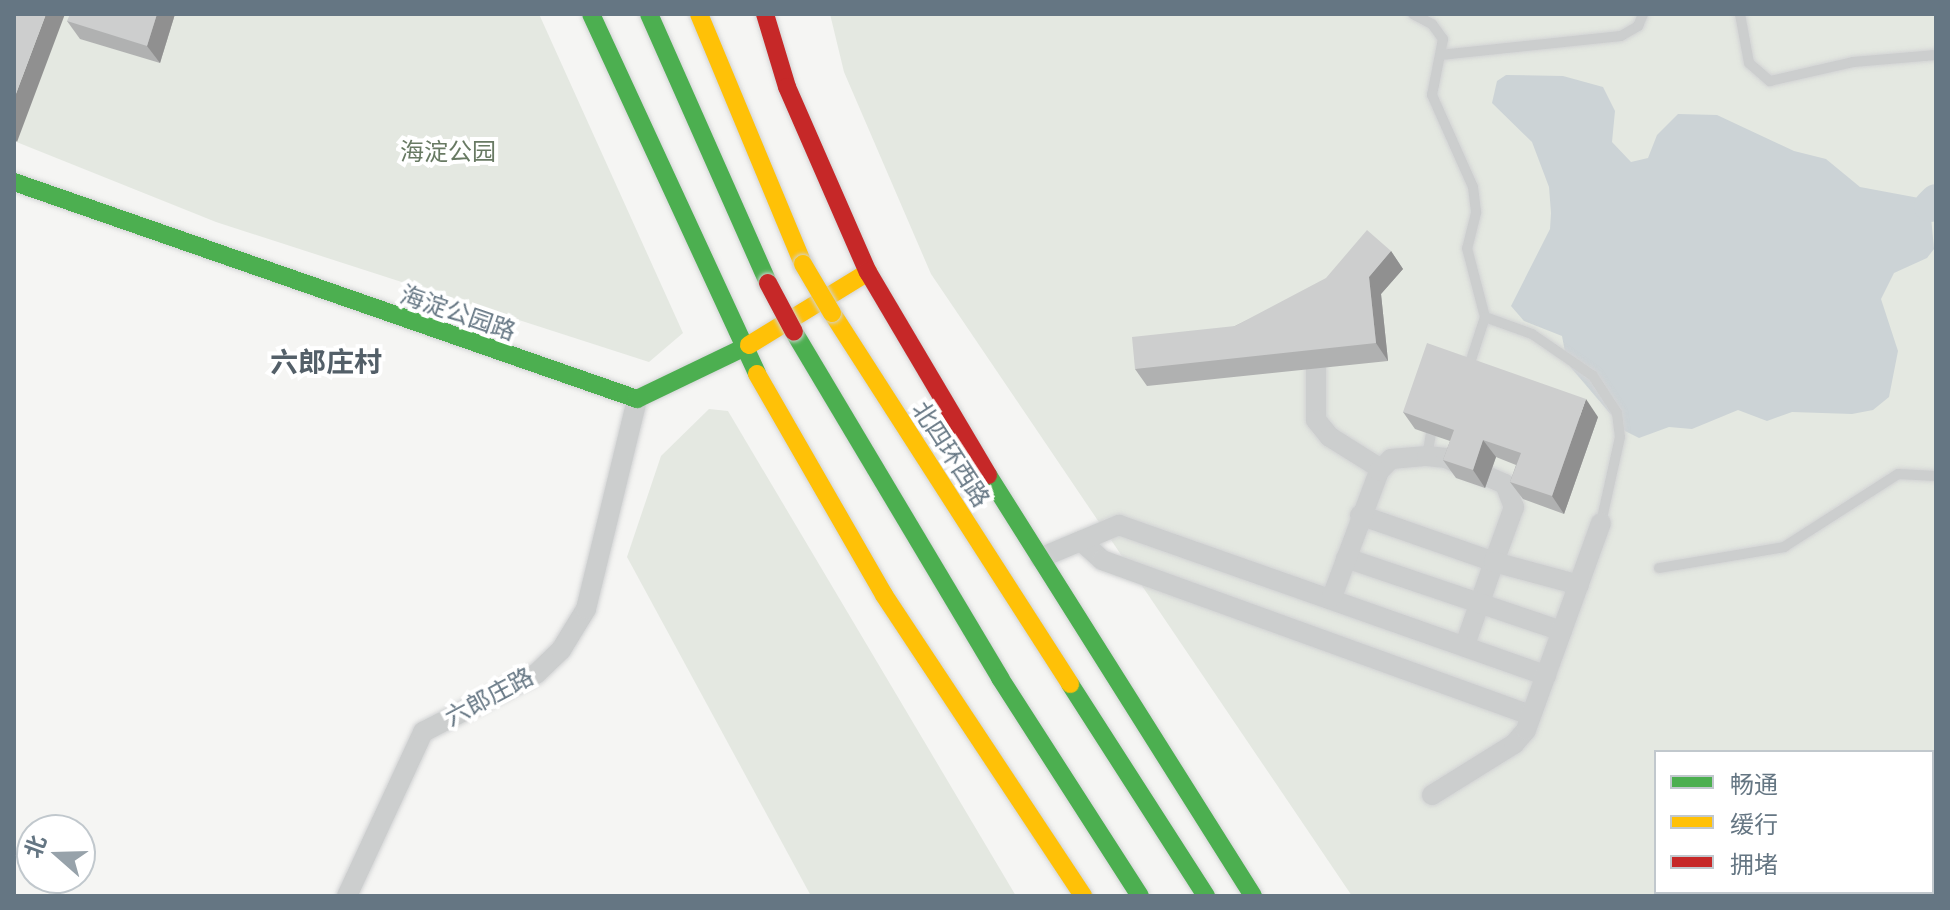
<!DOCTYPE html>
<html>
<head>
<meta charset="utf-8">
<style>
  body { margin:0 }
  #map { position:relative; width:1950px; height:910px; overflow:hidden; background:#f5f5f3; font-family:Ubuntu,"Noto Sans SC",sans-serif }
  div>[style] { position:absolute }
  .green>* { inset:0; background:#e4e8e1 }
  .water>* { inset:0; background:#ccd3d6 }
  .river>* { height:32px; margin:-16px; padding:0 16px; transform-origin:16px; border-radius:16px; background:#ccd3d6 }
  .roads { filter:drop-shadow(0 0 2px #d2d3d4) drop-shadow(0 0 2px #d2d3d4) }
  .lane>* { height:10px; margin:-5px; padding:0 5px; transform-origin:5px; border-radius:5px; background:#cccece }
  .street>* { height:20px; margin:-10px; padding:0 10px; transform-origin:10px; border-radius:10px; background:#cccece }
  .fast>* { height:18px; margin:-9px; padding:0 9px; transform-origin:9px; border-radius:9px; background:#4caf50 }
  .slow>* { height:18px; margin:-9px; padding:0 9px; transform-origin:9px; border-radius:9px; background:#ffc107 }
  .jam>* { height:18px; margin:-9px; padding:0 9px; transform-origin:9px; border-radius:9px; background:#c62828 }
  .bridges { filter:drop-shadow(0 0 2px #d1d2d2) drop-shadow(0 0 2px #d1d2d2) }
  .slow-bridge>* { height:18px; margin:-9px; padding:0 9px; transform-origin:9px; border-radius:9px; background:#ffc107 }
  .jam-bridge>* { height:18px; margin:-9px; padding:0 9px; transform-origin:9px; border-radius:9px; background:#c62828 }
  .wall>* { inset:0; background:#b0b1b1 }
  .shaded-wall>* { inset:0; background:#909090 }
  .building>* { inset:0; background:#cdcece }
  span { translate:-50% -50%; white-space:nowrap; text-align:center; line-height:1.15; -webkit-text-stroke:8px #fff; paint-order:stroke }
  .park-label { font-size:24px; color:#687a63 }
  .street-label { font-size:24px; color:#657683 }
  .quarter-label { font-size:28px; color:#535f68; font-weight:700 }
  .frame { position:absolute; inset:0; border:16px solid #657683; pointer-events:none }
  .legend { position:absolute; left:1654px; top:750px; width:280px; height:144px; box-sizing:border-box; background:#fff; border:2px solid #c1c8cd; margin:0; padding:10px 14px; list-style:none; font-size:24px; color:#657683 }
  .legend li { display:flex; align-items:center; gap:16px; height:40px }
  .legend b { width:40px; border:2px solid #c1c8cd }
  .north { position:absolute; left:16px; top:814px; width:80px; height:80px; box-sizing:border-box; background:#fff; border:2px solid #c1c8cd; border-radius:50%; rotate:290deg; font-size:22px; font-weight:700; line-height:32px; text-align:center; color:#657683 }
  .north::after { content:''; display:block; margin:auto; width:28px; height:36px; background:#97a2aa; clip-path:polygon(50% 0,100% 100%,50% 72%,0 100%) }
</style>
</head>
<body>
<div id="map">
  <div class="green">
    <i style="clip-path:polygon(14px 14px,539px 14px,683px 333px,649px 362px,216px 222px,14px 141px)"></i>
    <i style="clip-path:polygon(evenodd,830px 14px,1936px 14px,1936px 896px,1352px 896px,931px 274px,844px 72px,830px 14px,1656px 752px,1932px 752px,1932px 892px,1656px 892px,1656px 752px)"></i>
    <i style="clip-path:polygon(709px 409px,728px 411px,1016px 896px,811px 896px,627px 557px,661px 456px)"></i>
  </div>
  <div class="water">
    <i style="clip-path:polygon(1506px 75px,1563px 76px,1603px 87px,1615px 111px,1612px 142px,1631px 162px,1648px 158px,1657px 135px,1678px 114px,1717px 115px,1794px 151px,1826px 159px,1860px 187px,1919px 198px,1930px 206px,1934px 249px,1927px 258px,1894px 273px,1881px 299px,1898px 351px,1889px 397px,1873px 410px,1852px 414px,1792px 412px,1767px 421px,1738px 410px,1692px 429px,1669px 427px,1639px 438px,1625px 431px,1567px 363px,1562px 336px,1524px 321px,1511px 306px,1550px 229px,1551px 213px,1549px 187px,1532px 142px,1492px 103px,1497px 81px)"></i>
  </div>
  <div class="river">
    <i style="left:1930px;top:206px;width:8px;rotate:-45deg"></i>
  </div>
  <div class="roads">
    <div class="lane">
      <i style="left:1413px;top:14px;width:21px;rotate:28deg"></i>
      <i style="left:1432px;top:24px;width:19px;rotate:54deg"></i>
      <i style="left:1443px;top:39px;width:57px;rotate:101.1deg"></i>
      <i style="left:1432px;top:95px;width:101px;rotate:66deg"></i>
      <i style="left:1473px;top:187px;width:26px;rotate:83deg"></i>
      <i style="left:1476px;top:213px;width:36px;rotate:104deg"></i>
      <i style="left:1467px;top:248px;width:71px;rotate:75.4deg"></i>
      <i style="left:1740px;top:14px;width:50px;rotate:79.6deg"></i>
      <i style="left:1749px;top:63px;width:28px;rotate:41deg"></i>
      <i style="left:1770px;top:81px;width:85px;rotate:-12.9deg"></i>
      <i style="left:1853px;top:62px;width:83px;rotate:-4.8deg"></i>
      <i style="left:1440px;top:55px;width:182px;rotate:-6deg"></i>
      <i style="left:1621px;top:36px;width:20px;rotate:-30deg"></i>
      <i style="left:1638px;top:26px;width:13px;rotate:-67deg"></i>
      <i style="left:1462px;top:367px;width:9px;rotate:-27deg"></i>
      <i style="left:1470px;top:363px;width:48px;rotate:-71.9deg"></i>
      <i style="left:1485px;top:317px;width:50px;rotate:19.9deg"></i>
      <i style="left:1532px;top:334px;width:74px;rotate:34.5deg"></i>
      <i style="left:1593px;top:376px;width:44px;rotate:57deg"></i>
      <i style="left:1617px;top:413px;width:24px;rotate:83deg"></i>
      <i style="left:1620px;top:437px;width:88px;rotate:102.5deg"></i>
      <i style="left:1427px;top:456px;width:34px;rotate:-80deg"></i>
      <i style="left:1659px;top:568px;width:127px;rotate:-9.5deg"></i>
      <i style="left:1784px;top:547px;width:135px;rotate:-32.6deg"></i>
      <i style="left:1898px;top:474px;width:38px;rotate:3deg"></i>
    </div>
    <div class="street">
      <i style="left:1316px;top:368px;width:52px;rotate:90deg"></i>
      <i style="left:1316px;top:420px;width:22px;rotate:51deg"></i>
      <i style="left:1330px;top:437px;width:60px;rotate:32.1deg"></i>
      <i style="left:1360px;top:515px;width:142px;rotate:19.3deg"></i>
      <i style="left:1494px;top:562px;width:88px;rotate:109.3deg"></i>
      <i style="left:1081px;top:541px;width:28px;rotate:42deg"></i>
      <i style="left:1102px;top:560px;width:456px;rotate:19.9deg"></i>
      <i style="left:1040px;top:558px;width:86px;rotate:-22.7deg"></i>
      <i style="left:1119px;top:525px;width:453px;rotate:19.4deg"></i>
      <i style="left:1346px;top:558px;width:228px;rotate:18.7deg"></i>
      <i style="left:1332px;top:597px;width:134px;rotate:-69.5deg"></i>
      <i style="left:1379px;top:471px;width:17px;rotate:-45deg"></i>
      <i style="left:1391px;top:459px;width:36px;rotate:-5deg"></i>
      <i style="left:1427px;top:456px;width:19px;rotate:6deg"></i>
      <i style="left:1446px;top:458px;width:64px;rotate:23.8deg"></i>
      <i style="left:1505px;top:484px;width:25px;rotate:69deg"></i>
      <i style="left:1514px;top:507px;width:59px;rotate:110deg"></i>
      <i style="left:1494px;top:562px;width:88px;rotate:15.1deg"></i>
      <i style="left:1432px;top:795px;width:97px;rotate:-31.9deg"></i>
      <i style="left:1514px;top:744px;width:18px;rotate:-49deg"></i>
      <i style="left:1526px;top:730px;width:220px;rotate:-70.1deg"></i>
      <i style="left:347px;top:896px;width:181px;rotate:-65.1deg"></i>
      <i style="left:423px;top:732px;width:127px;rotate:-27.2deg"></i>
      <i style="left:536px;top:674px;width:35px;rotate:-44deg"></i>
      <i style="left:561px;top:650px;width:48px;rotate:-58.6deg"></i>
      <i style="left:586px;top:609px;width:216px;rotate:-76.3deg"></i>
    </div>
    <div class="fast">
      <i style="left:591px;top:14px;width:396px;rotate:65.2deg"></i>
      <i style="left:649px;top:14px;width:294px;rotate:66.1deg"></i>
      <i style="left:14px;top:182px;width:660px;rotate:19.2deg"></i>
      <i style="left:637px;top:399px;width:124px;rotate:-25.7deg"></i>
      <i style="left:794px;top:332px;width:403px;rotate:59.2deg"></i>
      <i style="left:1000px;top:678px;width:259px;rotate:57.3deg"></i>
      <i style="left:988px;top:475px;width:497px;rotate:57.8deg"></i>
      <i style="left:1070px;top:684px;width:252px;rotate:57.3deg"></i>
    </div>
    <div class="slow">
      <i style="left:699px;top:14px;width:271px;rotate:67.4deg"></i>
      <i style="left:832px;top:313px;width:441px;rotate:57.3deg"></i>
      <i style="left:749px;top:345px;width:140px;rotate:-31.5deg"></i>
      <i style="left:757px;top:374px;width:255px;rotate:60.1deg"></i>
      <i style="left:884px;top:595px;width:361px;rotate:56.5deg"></i>
    </div>
    <div class="jam">
      <i style="left:765px;top:14px;width:76px;rotate:73.2deg"></i>
      <i style="left:787px;top:87px;width:202px;rotate:66.4deg"></i>
      <i style="left:868px;top:272px;width:236px;rotate:59.4deg"></i>
    </div>
  </div>
  <div class="bridges">
    <div class="slow-bridge">
      <i style="left:803px;top:264px;width:57px;rotate:59.4deg"></i>
    </div>
    <div class="jam-bridge">
      <i style="left:768px;top:283px;width:55px;rotate:62deg"></i>
    </div>
  </div>
  <div class="wall">
    <i style="clip-path:polygon(175px 14px,160px 63px,80px 39px,67px 21px)"></i>
    <i style="clip-path:polygon(1391px 251px,1403px 269px,1381px 294px,1388px 361px,1147px 386px,1135px 369px,1235px 326px)"></i>
    <i style="clip-path:polygon(1403px 412px,1598px 417px,1564px 514px,1523px 499px,1510px 482px,1516px 465px,1496px 457px,1485px 488px,1456px 478px,1443px 460px,1450px 441px,1415px 429px)"></i>
  </div>
  <div class="shaded-wall">
    <i style="clip-path:polygon(46px 14px,65px 14px,17px 142px,14px 138px,14px 99px)"></i>
    <i style="clip-path:polygon(157px 14px,175px 14px,160px 63px,147px 46px)"></i>
    <i style="clip-path:polygon(1391px 251px,1403px 269px,1381px 294px,1388px 361px,1376px 343px,1369px 277px)"></i>
    <i style="clip-path:polygon(1586px 399px,1598px 417px,1564px 514px,1552px 496px)"></i>
    <i style="clip-path:polygon(1483px 440px,1496px 457px,1485px 488px,1473px 470px)"></i>
  </div>
  <div class="building">
    <i style="clip-path:polygon(14px 14px,46px 14px,14px 99px)"></i>
    <i style="clip-path:polygon(70px 14px,157px 14px,147px 46px,67px 21px)"></i>
    <i style="clip-path:polygon(1367px 230px,1391px 251px,1369px 277px,1376px 343px,1135px 369px,1132px 337px,1235px 326px,1326px 278px)"></i>
    <i style="clip-path:polygon(1427px 343px,1586px 399px,1552px 496px,1510px 482px,1521px 453px,1483px 440px,1473px 470px,1443px 460px,1454px 430px,1403px 412px)"></i>
  </div>
  <div class="park-label">
    <span style="left:448px;top:152px">海淀公园</span>
  </div>
  <div class="street-label">
    <span style="left:458px;top:313px;rotate:19deg">海淀公园路</span>
    <span style="left:951px;top:454px;rotate:57deg">北四环西路</span>
    <span style="left:489px;top:697px;rotate:-28deg">六郎庄路</span>
  </div>
  <div class="quarter-label">
    <span style="left:326px;top:362px">六郎庄村</span>
  </div>
  <div class="frame"></div>
  <ul class="legend">
  <li><b style="height:10px;background:#4caf50"></b>畅通</li>
  <li><b style="height:10px;background:#ffc107"></b>缓行</li>
  <li><b style="height:10px;background:#c62828"></b>拥堵</li>
  </ul>
  <div class="north">北</div>
</div>
</body>
</html>
